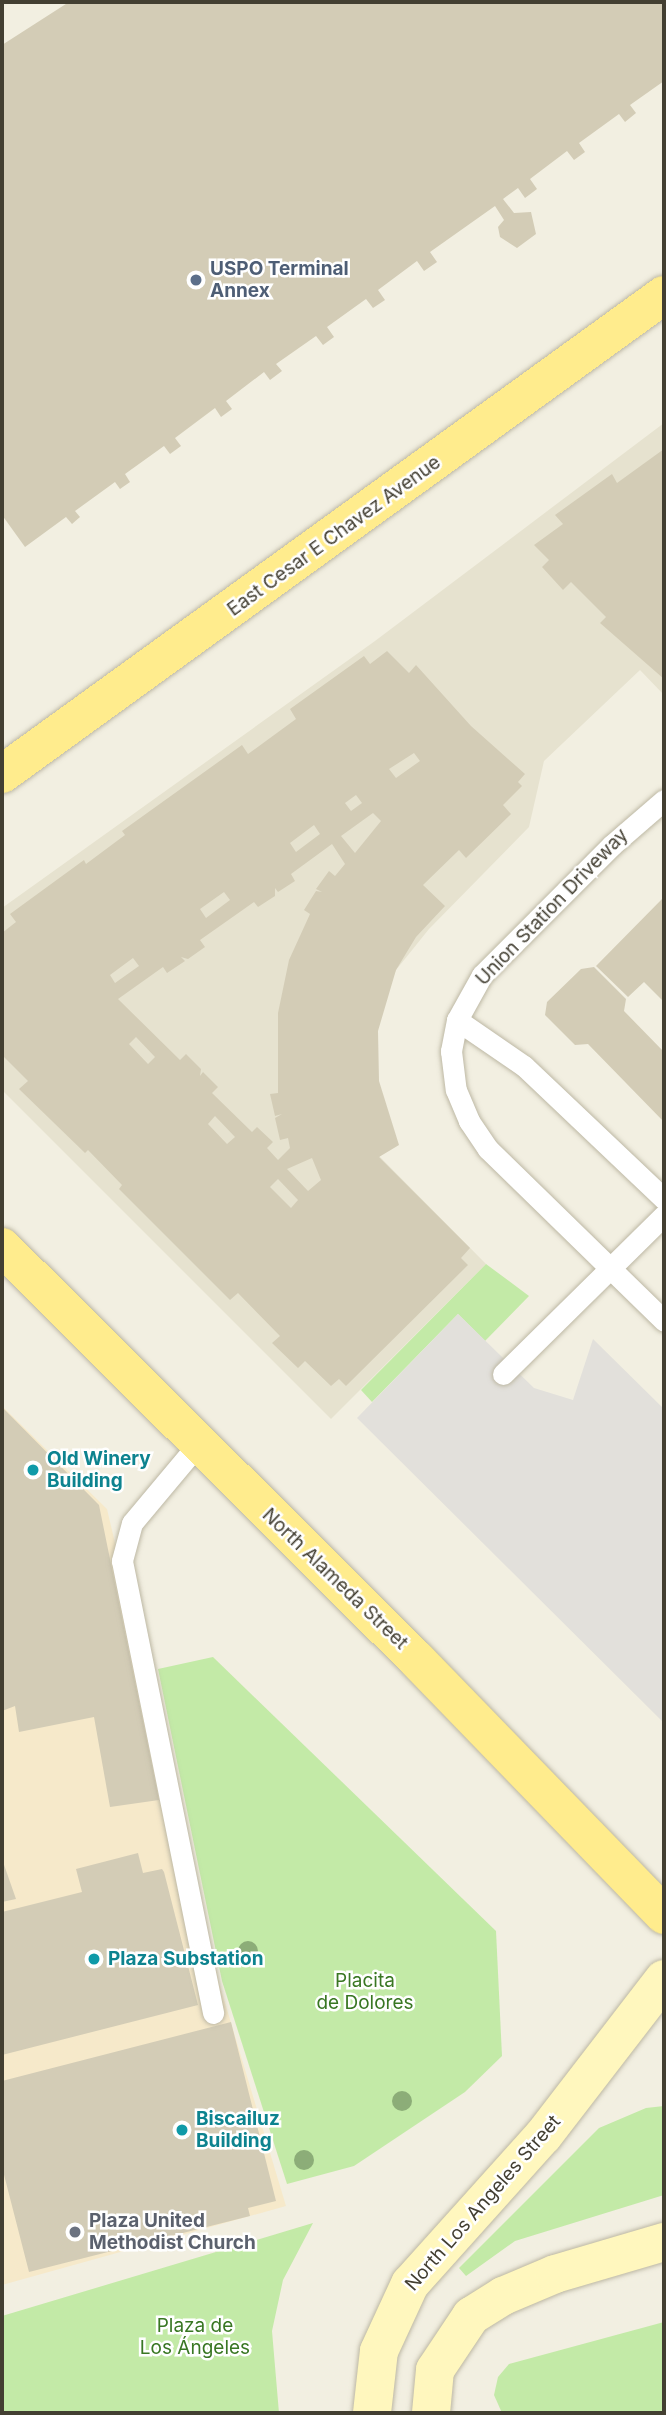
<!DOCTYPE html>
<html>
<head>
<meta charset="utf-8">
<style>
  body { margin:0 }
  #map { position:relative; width:666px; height:2415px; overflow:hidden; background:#f2efe1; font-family:Inter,sans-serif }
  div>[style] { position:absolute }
  .residential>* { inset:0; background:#e6e2cf }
  .commercial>* { inset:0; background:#f6e9ca }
  .green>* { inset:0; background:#c3eaa7 }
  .parking>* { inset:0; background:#e2e0db }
  .building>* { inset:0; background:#d3ccb6 }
  .roads { filter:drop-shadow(0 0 2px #bdb8a4) drop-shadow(0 0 2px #bdb8a4) }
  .lane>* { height:21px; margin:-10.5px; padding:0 10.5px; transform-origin:10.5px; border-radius:10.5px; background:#fff }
  .secondary>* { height:38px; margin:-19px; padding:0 19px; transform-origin:19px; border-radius:19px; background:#fff7be }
  .primary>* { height:38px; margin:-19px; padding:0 19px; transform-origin:19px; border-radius:19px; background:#ffec8d }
  .trees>* { width:20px; height:20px; margin:-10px; border-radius:50%; background:#8cad78 }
  .dots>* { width:19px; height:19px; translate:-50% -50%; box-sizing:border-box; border:4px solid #fff; border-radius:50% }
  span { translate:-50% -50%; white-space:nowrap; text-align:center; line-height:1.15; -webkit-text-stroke:5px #fff; paint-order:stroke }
  .service-label { font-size:19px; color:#4e5e75; font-weight:700 }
  .left { translate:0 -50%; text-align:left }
  .street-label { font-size:19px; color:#433f32 }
  .culture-label { font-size:19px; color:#0d838f; font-weight:700 }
  .park-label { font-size:19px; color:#397723 }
  .worship-label { font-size:19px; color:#5b616d; font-weight:700 }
  .frame { position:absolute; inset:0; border:4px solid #433f32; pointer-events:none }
</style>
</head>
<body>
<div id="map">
  <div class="residential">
    <i style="clip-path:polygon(664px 423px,664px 695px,640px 670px,544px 761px,529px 827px,429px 929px,396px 970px,375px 1019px,369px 1081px,380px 1157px,486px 1264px,331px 1419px,2px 1090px,2px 908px,375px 641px)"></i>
  </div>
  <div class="commercial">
    <i style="clip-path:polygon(2px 1406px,107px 1509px,219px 1983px,286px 2206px,2px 2285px)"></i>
  </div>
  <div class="green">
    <i style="clip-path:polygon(486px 1264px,529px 1296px,485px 1341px,458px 1314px,372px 1402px,361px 1390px)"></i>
    <i style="clip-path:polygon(213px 1657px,496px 1931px,502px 2056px,465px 2092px,354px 2166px,287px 2184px,222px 1981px,158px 1669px)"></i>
    <i style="clip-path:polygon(664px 2106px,664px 2195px,515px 2241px,466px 2276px,459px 2268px,599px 2128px,646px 2108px)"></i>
    <i style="clip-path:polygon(313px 2223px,283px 2280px,272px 2331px,279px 2413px,2px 2413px,2px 2316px)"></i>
    <i style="clip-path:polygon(664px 2322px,664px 2413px,502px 2413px,494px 2395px,498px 2377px,509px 2364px)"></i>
  </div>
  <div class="parking">
    <i style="clip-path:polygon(458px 1314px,534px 1388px,573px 1400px,593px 1339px,664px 1409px,664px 1723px,357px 1418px)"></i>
  </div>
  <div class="building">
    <i style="clip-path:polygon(69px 2px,664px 2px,664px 81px,630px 105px,636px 113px,625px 122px,619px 114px,579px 143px,585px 152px,574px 160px,567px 151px,530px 179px,537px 189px,525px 198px,518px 188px,503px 199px,514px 213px,531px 212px,536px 234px,517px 248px,500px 237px,498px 227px,504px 220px,495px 206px,430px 252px,437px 262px,424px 271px,417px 261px,378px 290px,385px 300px,373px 308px,366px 299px,327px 327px,334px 337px,323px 345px,316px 336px,276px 364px,282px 371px,270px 380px,264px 372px,226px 401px,232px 409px,221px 417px,215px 408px,175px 438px,181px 446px,170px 454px,164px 446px,125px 474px,130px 482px,120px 489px,115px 482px,75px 511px,80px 517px,72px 524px,66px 517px,25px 547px,2px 515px,2px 45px)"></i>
    <i style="clip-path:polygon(664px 449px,664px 679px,600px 623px,606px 617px,571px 582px,563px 590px,542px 567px,549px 560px,534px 545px,563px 524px,555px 515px,612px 474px,617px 483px)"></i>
    <i style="clip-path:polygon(evenodd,387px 651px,409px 673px,416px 665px,471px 726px,525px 774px,518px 782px,522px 786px,503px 805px,511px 814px,466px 858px,459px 850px,423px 885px,445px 906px,416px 937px,396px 970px,378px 1031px,379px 1081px,399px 1145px,379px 1157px,470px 1248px,461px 1258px,468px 1265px,346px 1386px,339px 1379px,331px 1386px,305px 1361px,298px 1368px,272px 1343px,280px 1336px,238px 1293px,230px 1300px,119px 1189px,122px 1185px,88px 1150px,85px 1153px,19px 1089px,28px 1081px,2px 1055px,2px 933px,16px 922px,10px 914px,84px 860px,86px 864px,125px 835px,122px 831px,242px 745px,248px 754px,296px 719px,290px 709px,364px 656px,370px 664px,387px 651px,414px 753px,420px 761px,396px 778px,389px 769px,414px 753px,387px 651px,356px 795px,362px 803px,351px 811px,345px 803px,356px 795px,387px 651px,373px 813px,381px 821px,355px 853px,341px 836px,373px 813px,387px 651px,314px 825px,320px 834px,296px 852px,290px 843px,314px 825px,387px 651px,332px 844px,345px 864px,335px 876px,329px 871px,316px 889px,322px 892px,316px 891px,304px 910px,310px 914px,289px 960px,278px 1013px,278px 1093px,270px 1094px,275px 1116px,282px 1114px,275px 1118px,280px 1140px,288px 1138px,290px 1148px,278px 1160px,267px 1148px,273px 1142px,257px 1127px,252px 1132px,212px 1093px,218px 1087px,203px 1072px,200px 1076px,201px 1069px,186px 1054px,180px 1060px,118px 999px,163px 967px,167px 973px,185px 961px,181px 957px,188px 959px,205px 947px,200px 940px,254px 902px,258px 907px,275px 896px,275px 888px,278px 892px,295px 881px,291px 874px,332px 844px,387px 651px,224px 892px,230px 900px,206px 918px,200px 909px,224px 892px,387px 651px,133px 958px,139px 966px,115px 983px,110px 975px,133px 958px,387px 651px,136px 1037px,155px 1057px,148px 1064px,129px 1044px,136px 1037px,387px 651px,215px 1116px,235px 1137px,227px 1144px,208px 1124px,215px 1116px,387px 651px,312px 1158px,321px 1180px,308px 1191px,287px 1169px,312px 1158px,387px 651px,278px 1179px,298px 1200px,291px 1208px,270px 1187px,278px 1179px)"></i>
    <i style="clip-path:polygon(662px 899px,664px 1002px,644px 982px,628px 997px,596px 966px)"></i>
    <i style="clip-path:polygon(594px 967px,626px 999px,624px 1011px,664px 1052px,664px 1122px,588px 1044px,575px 1045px,545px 1015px,547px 1002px,581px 969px)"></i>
    <i style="clip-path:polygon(2px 1407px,99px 1505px,159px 1800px,110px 1807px,94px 1717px,19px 1732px,15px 1706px,2px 1711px)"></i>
    <i style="clip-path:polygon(138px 1853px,143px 1873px,162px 1869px,164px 1872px,198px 2005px,2px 2055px,2px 1912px,82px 1892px,76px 1869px)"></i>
    <i style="clip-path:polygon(2px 1859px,16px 1899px,2px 1902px)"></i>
    <i style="clip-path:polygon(231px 2022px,276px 2201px,248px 2208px,250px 2216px,29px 2272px,2px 2167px,2px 2081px)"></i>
  </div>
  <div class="roads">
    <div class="lane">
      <i style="left:664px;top:800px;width:69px;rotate:139.1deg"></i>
      <i style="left:612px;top:845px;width:184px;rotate:135deg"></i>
      <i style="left:482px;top:975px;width:51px;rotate:119.1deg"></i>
      <i style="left:457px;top:1020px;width:32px;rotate:101deg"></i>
      <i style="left:451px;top:1051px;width:39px;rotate:83deg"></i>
      <i style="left:456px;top:1090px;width:34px;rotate:67deg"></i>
      <i style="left:469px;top:1121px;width:34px;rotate:56deg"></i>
      <i style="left:488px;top:1149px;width:246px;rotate:44.3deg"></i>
      <i style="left:457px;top:1020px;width:81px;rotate:34.5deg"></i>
      <i style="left:524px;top:1066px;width:193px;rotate:43.5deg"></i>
      <i style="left:503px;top:1374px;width:226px;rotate:-44.6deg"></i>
      <i style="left:199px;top:1443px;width:104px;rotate:129.9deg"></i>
      <i style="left:132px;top:1523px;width:39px;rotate:105deg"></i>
      <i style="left:122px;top:1561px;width:461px;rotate:78.6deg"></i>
    </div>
    <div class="secondary">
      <i style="left:372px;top:2413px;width:62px;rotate:-83.6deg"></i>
      <i style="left:379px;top:2351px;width:74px;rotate:-65.2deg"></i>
      <i style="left:410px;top:2284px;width:199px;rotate:-48.1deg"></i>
      <i style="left:543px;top:2136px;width:198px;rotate:-52.4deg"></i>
      <i style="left:431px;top:2413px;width:43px;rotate:-84.7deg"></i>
      <i style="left:435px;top:2370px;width:65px;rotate:-56.3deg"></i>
      <i style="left:471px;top:2316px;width:38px;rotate:-32deg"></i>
      <i style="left:503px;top:2296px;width:56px;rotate:-22.9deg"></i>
      <i style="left:555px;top:2274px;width:114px;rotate:-16.4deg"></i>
    </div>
    <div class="primary">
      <i style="left:2px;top:774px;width:817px;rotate:-35.89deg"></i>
      <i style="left:2px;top:1247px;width:585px;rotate:44.86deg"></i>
      <i style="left:417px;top:1660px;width:355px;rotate:45.9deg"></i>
    </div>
  </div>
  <div class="trees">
    <i style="left:248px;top:1951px"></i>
    <i style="left:402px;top:2101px"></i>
    <i style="left:304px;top:2160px"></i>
  </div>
  <div class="dots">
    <i style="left:196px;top:280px;background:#5c6f8a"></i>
    <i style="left:33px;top:1470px;background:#0f9aa8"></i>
    <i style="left:94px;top:1959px;background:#0f9aa8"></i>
    <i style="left:182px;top:2130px;background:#0f9aa8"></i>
    <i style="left:75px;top:2232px;background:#6b7280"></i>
  </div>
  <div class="service-label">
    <span class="left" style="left:210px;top:280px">USPO Terminal<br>Annex</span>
  </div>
  <div class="street-label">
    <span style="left:334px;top:536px;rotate:-36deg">East Cesar E Chavez Avenue</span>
    <span style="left:552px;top:907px;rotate:-46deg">Union Station Driveway</span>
    <span style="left:335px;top:1579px;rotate:44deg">North Alameda Street</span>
    <span style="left:483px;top:2203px;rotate:-49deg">North Los Angeles Street</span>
  </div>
  <div class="culture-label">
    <span class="left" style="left:47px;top:1470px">Old Winery<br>Building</span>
    <span class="left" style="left:108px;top:1959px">Plaza Substation</span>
    <span class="left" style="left:196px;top:2130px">Biscailuz<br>Building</span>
  </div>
  <div class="park-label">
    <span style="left:365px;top:1992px">Placita<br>de Dolores</span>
    <span style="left:195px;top:2337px">Plaza de<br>Los Ángeles</span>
  </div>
  <div class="worship-label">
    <span class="left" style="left:89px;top:2232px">Plaza United<br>Methodist Church</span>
  </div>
  <div class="frame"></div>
</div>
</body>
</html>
